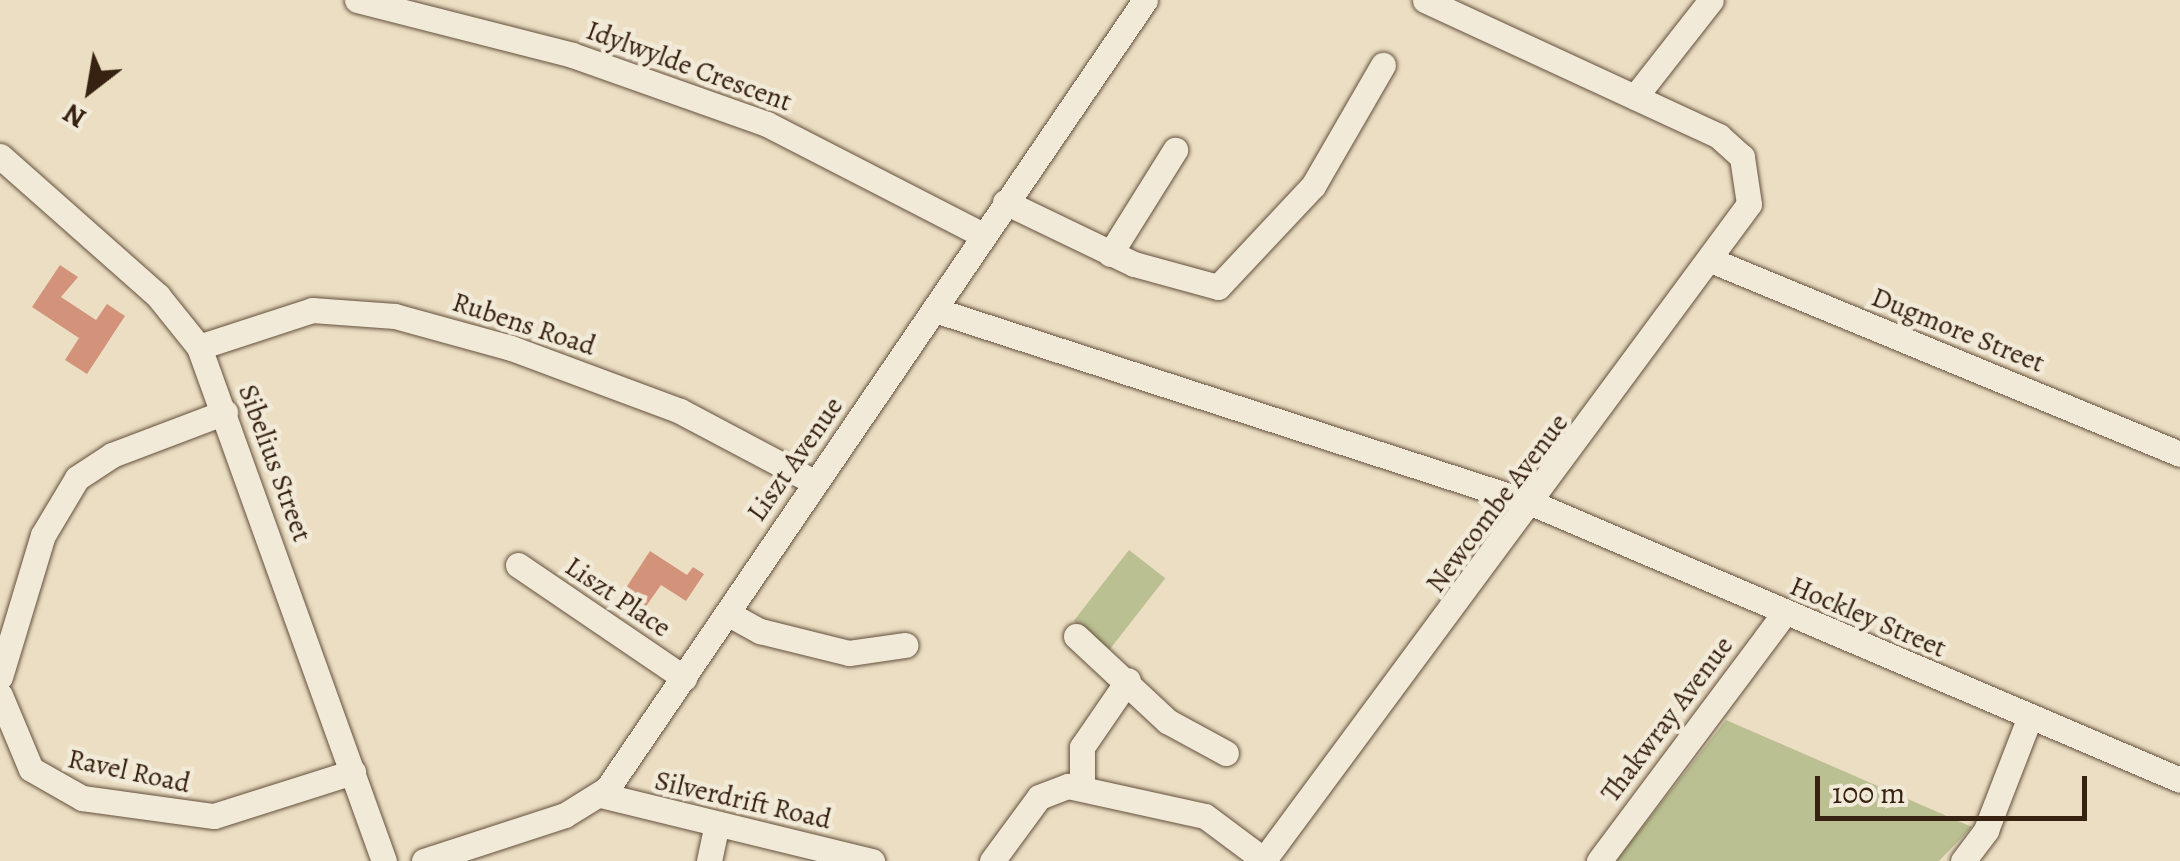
<!DOCTYPE html>
<html>
<head>
<meta charset="utf-8">
<style>
  body { margin:0 }
  #map { position:relative; width:2180px; height:861px; overflow:hidden; background:#ebdec3; font-family:Alegreya,serif }
  div>[style] { position:absolute }
  .green>* { inset:0; background:#bac092; transform-origin:0 0 }
  .building>* { inset:0; background:#d2937a }
  .roads { filter:drop-shadow(0 0 2px #64503d) drop-shadow(0 0 2px #64503d) }
  .minor>* { height:25px; margin:-12.5px; padding:0 12.5px; transform-origin:12.5px; border-radius:12.5px; background:#f2ead8 }
  span { translate:-50% -50%; white-space:nowrap; text-align:center; line-height:1.15; -webkit-text-stroke:9px #f2ead8; paint-order:stroke }
  .street-label { font-size:28px; color:#372110 }
  .north { position:absolute; left:40px; top:40px; width:100px; height:100px; -webkit-text-stroke:8px #f2ead8; paint-order:stroke; rotate:211deg; font-size:28px; font-weight:700; line-height:40px; text-align:center; color:#372110 }
  .north::after { content:''; display:block; margin:auto; width:35px; height:45px; background:#372110; clip-path:polygon(50% 0,100% 100%,50% 72%,0 100%) }
  .scale { position:absolute; left:1815px; top:776px; width:272px; height:45px; box-sizing:border-box; border:5px solid #372110; border-top:0; padding-left:12px; font-size:30px; line-height:35px; white-space:nowrap; color:#372110; -webkit-text-stroke:8px #f2ead8; paint-order:stroke }
</style>
</head>
<body>
<div id="map">
  <div class="green">
    <i style="left:1129px;top:550px;width:46px;height:90px;rotate:38deg"></i>
    <i style="clip-path:polygon(1726px 720px,1972px 827px,1939px 861px,1616px 861px)"></i>
  </div>
  <div class="building">
    <i style="clip-path:polygon(60px 265px,78px 277px,61px 297px,96px 320px,107px 304px,125px 316px,87px 374px,65px 360px,79px 338px,32px 307px)"></i>
    <i style="clip-path:polygon(650px 551px,687px 575px,693px 567px,704px 574px,686px 601px,661px 585px,644px 609px,622px 594px)"></i>
  </div>
  <div class="roads">
    <div class="minor">
      <i style="left:357px;top:0;width:222px;rotate:14.3deg"></i>
      <i style="left:572px;top:55px;width:207px;rotate:19.5deg"></i>
      <i style="left:767px;top:124px;width:243px;rotate:27.2deg"></i>
      <i style="left:1635px;top:97px;width:123px;rotate:-51.9deg"></i>
      <i style="left:0;top:156px;width:211px;rotate:41.5deg"></i>
      <i style="left:158px;top:296px;width:65px;rotate:51.2deg"></i>
      <i style="left:199px;top:347px;width:546px;rotate:70.21deg"></i>
      <i style="left:1005px;top:202px;width:143px;rotate:25.7deg"></i>
      <i style="left:1134px;top:264px;width:87px;rotate:15.3deg"></i>
      <i style="left:1218px;top:287px;width:139px;rotate:-46.8deg"></i>
      <i style="left:1313px;top:186px;width:140px;rotate:-60deg"></i>
      <i style="left:1110px;top:254px;width:123px;rotate:-58deg"></i>
      <i style="left:1713px;top:261px;width:505px;rotate:22.45deg"></i>
      <i style="left:935px;top:310px;width:630px;rotate:17.95deg"></i>
      <i style="left:1534px;top:504px;width:702px;rotate:23.13deg"></i>
      <i style="left:199px;top:347px;width:119px;rotate:-18.1deg"></i>
      <i style="left:312px;top:310px;width:83px;rotate:4.1deg"></i>
      <i style="left:395px;top:316px;width:120px;rotate:15.4deg"></i>
      <i style="left:511px;top:348px;width:180px;rotate:20.4deg"></i>
      <i style="left:680px;top:411px;width:152px;rotate:27.9deg"></i>
      <i style="left:518px;top:565px;width:201px;rotate:34.2deg"></i>
      <i style="left:727px;top:613px;width:38px;rotate:29deg"></i>
      <i style="left:760px;top:631px;width:92px;rotate:13.9deg"></i>
      <i style="left:849px;top:653px;width:57px;rotate:-8.1deg"></i>
      <i style="left:1076px;top:636px;width:125px;rotate:43deg"></i>
      <i style="left:1167px;top:721px;width:67px;rotate:28.5deg"></i>
      <i style="left:0;top:677px;width:148px;rotate:-73.2deg"></i>
      <i style="left:43px;top:535px;width:66px;rotate:-59.2deg"></i>
      <i style="left:77px;top:478px;width:42px;rotate:-33.3deg"></i>
      <i style="left:112px;top:455px;width:121px;rotate:-20.8deg"></i>
      <i style="left:0;top:695px;width:80px;rotate:67.3deg"></i>
      <i style="left:31px;top:769px;width:59px;rotate:29.6deg"></i>
      <i style="left:82px;top:798px;width:133px;rotate:7.8deg"></i>
      <i style="left:214px;top:816px;width:146px;rotate:-17.6deg"></i>
      <i style="left:1082px;top:787px;width:40px;rotate:-90deg"></i>
      <i style="left:1082px;top:747px;width:81px;rotate:-55.5deg"></i>
      <i style="left:601px;top:795px;width:279px;rotate:13.7deg"></i>
      <i style="left:424px;top:861px;width:148px;rotate:-18.1deg"></i>
      <i style="left:565px;top:815px;width:49px;rotate:-31.8deg"></i>
      <i style="left:607px;top:789px;width:955px;rotate:-55.71deg"></i>
      <i style="left:709px;top:861px;width:38px;rotate:-78deg"></i>
      <i style="left:992px;top:861px;width:79px;rotate:-53.7deg"></i>
      <i style="left:1039px;top:797px;width:31px;rotate:-21deg"></i>
      <i style="left:1068px;top:786px;width:140px;rotate:12.4deg"></i>
      <i style="left:1205px;top:816px;width:74px;rotate:36.7deg"></i>
      <i style="left:1263px;top:861px;width:817px;rotate:-53.51deg"></i>
      <i style="left:1749px;top:204px;width:48px;rotate:-98.5deg"></i>
      <i style="left:1742px;top:157px;width:31px;rotate:-138deg"></i>
      <i style="left:1719px;top:136px;width:324px;rotate:-155.2deg"></i>
      <i style="left:1599px;top:861px;width:309px;rotate:-53.2deg"></i>
      <i style="left:1963px;top:861px;width:39px;rotate:-53deg"></i>
      <i style="left:1986px;top:830px;width:119px;rotate:-68.8deg"></i>
    </div>
  </div>
  <div class="street-label">
    <span style="left:689px;top:66px;rotate:20deg">Idylwylde Crescent</span>
    <span style="left:524px;top:324px;rotate:18deg">Rubens Road</span>
    <span style="left:1958px;top:330px;rotate:22deg">Dugmore Street</span>
    <span style="left:795px;top:459px;rotate:-55deg">Liszt Avenue</span>
    <span style="left:275px;top:463px;rotate:70deg">Sibelius Street</span>
    <span style="left:1497px;top:503px;rotate:-53deg">Newcombe Avenue</span>
    <span style="left:618px;top:597px;rotate:34deg">Liszt Place</span>
    <span style="left:1868px;top:617px;rotate:23deg">Hockley Street</span>
    <span style="left:1667px;top:719px;rotate:-53deg">Thakwray Avenue</span>
    <span style="left:129px;top:771px;rotate:12deg">Ravel Road</span>
    <span style="left:743px;top:800px;rotate:13deg">Silverdrift Road</span>
  </div>
  <div class="north">N</div>
  <div class="scale">100 m</div>
</div>
</body>
</html>
